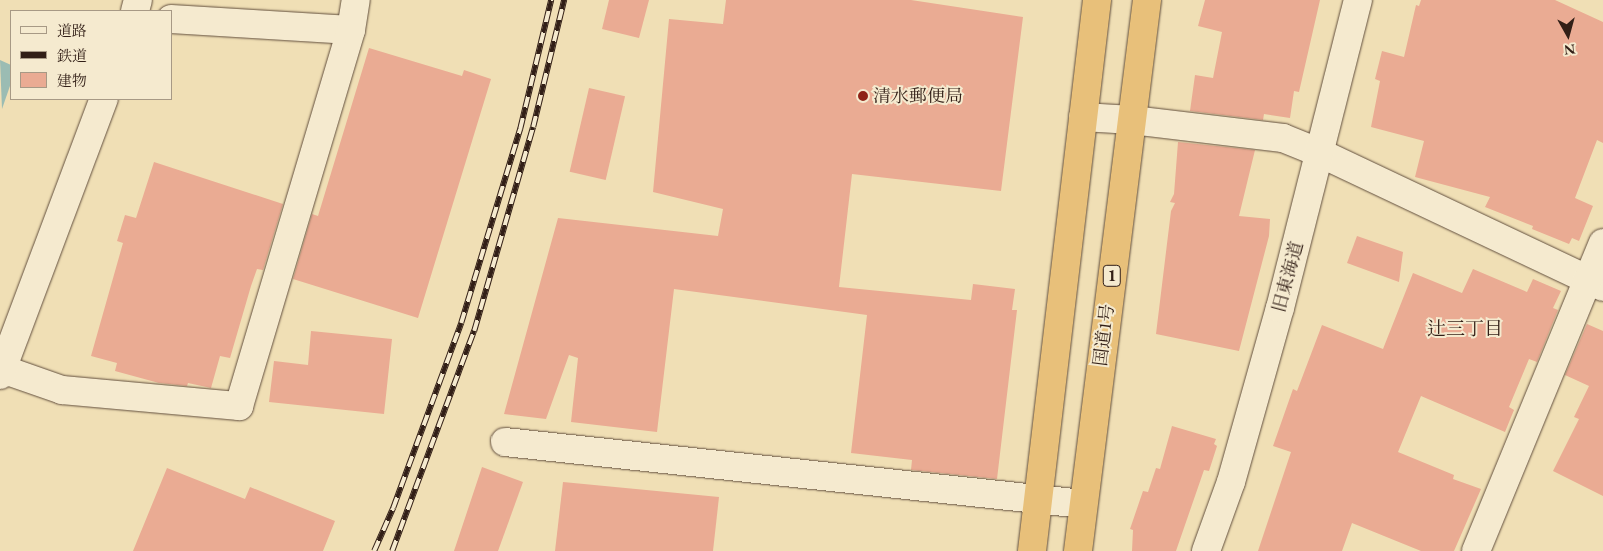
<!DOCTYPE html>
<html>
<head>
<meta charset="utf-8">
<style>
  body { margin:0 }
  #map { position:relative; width:1603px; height:551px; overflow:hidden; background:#f0dfb5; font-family:"EB Garamond","Noto Serif JP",serif }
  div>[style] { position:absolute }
  .water>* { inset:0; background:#9bbcb3 }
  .building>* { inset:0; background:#eaab93; transform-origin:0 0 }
  .roads { filter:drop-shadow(0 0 1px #624f3e) drop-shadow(0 0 1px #624f3e) }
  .street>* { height:28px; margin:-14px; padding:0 14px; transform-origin:14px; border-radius:14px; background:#f5eacf }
  .secondary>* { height:28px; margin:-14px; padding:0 14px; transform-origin:14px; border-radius:14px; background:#f5eacf }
  .highway>* { height:28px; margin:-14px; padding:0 14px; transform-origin:14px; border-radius:14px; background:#e8c07a }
  .rail>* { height:5.5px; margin-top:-2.75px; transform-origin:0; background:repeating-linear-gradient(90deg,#f5eacf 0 11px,#321f17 0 22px); box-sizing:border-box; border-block:1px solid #321f17 }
  .dots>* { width:14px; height:14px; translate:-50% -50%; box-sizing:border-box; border:2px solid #f5eacf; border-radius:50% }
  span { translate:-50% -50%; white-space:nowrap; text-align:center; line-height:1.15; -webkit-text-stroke:4px #f5eacf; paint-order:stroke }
  .shield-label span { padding:1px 4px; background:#f5eacf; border:1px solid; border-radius:4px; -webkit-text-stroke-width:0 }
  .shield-label { font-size:16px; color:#321f17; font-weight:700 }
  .poi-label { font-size:18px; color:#321f17 }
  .left { translate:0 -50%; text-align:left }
  .street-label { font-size:18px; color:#321f17 }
  .neighbourhood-label { font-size:19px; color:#321f17 }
  .legend { position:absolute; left:10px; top:10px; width:162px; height:90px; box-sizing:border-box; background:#f5eacf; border:1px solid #a79985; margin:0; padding:6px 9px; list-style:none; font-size:15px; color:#321f17 }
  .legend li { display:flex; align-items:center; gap:10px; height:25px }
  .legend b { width:25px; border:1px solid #a79985 }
  .north { position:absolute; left:1543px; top:10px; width:50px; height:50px; -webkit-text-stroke:4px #f5eacf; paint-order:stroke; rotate:173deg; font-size:14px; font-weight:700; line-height:20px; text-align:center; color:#321f17 }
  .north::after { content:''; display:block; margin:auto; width:18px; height:22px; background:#321f17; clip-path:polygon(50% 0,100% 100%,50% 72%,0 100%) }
</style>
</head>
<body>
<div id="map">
  <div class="water">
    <i style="clip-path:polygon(0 60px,11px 65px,11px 83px,2px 109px)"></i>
  </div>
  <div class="building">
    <i style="clip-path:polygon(609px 0,649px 0,639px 38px,602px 29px)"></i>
    <i style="clip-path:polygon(726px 0,911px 0,1023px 17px,1001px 191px,852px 174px,839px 287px,971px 300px,973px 284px,1015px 289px,1012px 310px,1017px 310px,997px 479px,911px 470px,912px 460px,851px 453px,867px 315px,674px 289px,657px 432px,571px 422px,578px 358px,569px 355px,546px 419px,504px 414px,558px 218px,718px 236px,723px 209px,653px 192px,669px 19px,723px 24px)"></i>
    <i style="clip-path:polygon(1205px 0,1320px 0,1299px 92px,1294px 91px,1290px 118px,1264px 114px,1263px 120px,1190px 111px,1195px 75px,1213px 78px,1222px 32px,1198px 26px)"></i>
    <i style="clip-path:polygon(1421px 0,1555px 0,1603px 22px,1603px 143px,1597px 140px,1575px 198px,1593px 206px,1579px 241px,1572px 238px,1569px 244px,1532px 229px,1533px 226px,1485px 207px,1490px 197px,1415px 177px,1424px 141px,1371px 127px,1380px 81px,1375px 79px,1382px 51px,1404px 57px,1416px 5px,1419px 6px)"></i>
    <i style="clip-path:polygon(369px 48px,462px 76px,464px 70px,491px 79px,418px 318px,293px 279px,312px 214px,318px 216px)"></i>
    <i style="left:589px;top:88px;width:37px;height:86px;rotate:13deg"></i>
    <i style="clip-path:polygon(1178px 142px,1255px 150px,1239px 216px,1270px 219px,1269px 236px,1239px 351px,1156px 334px,1171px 211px,1175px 203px,1170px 202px,1174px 194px)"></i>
    <i style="clip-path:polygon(154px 162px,283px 204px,263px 270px,257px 269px,251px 286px,230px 358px,220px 356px,211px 388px,188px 383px,187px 386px,159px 383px,115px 371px,117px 363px,91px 356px,123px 243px,117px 241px,125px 215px,136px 218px)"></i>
    <i style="clip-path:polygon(1357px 236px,1403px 252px,1399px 282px,1347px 263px)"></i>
    <i style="clip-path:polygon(1473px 269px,1527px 292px,1533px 279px,1561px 291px,1553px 308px,1558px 310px,1537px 362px,1529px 359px,1509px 407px,1514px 410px,1505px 432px,1421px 396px,1398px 452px,1454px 475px,1453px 479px,1481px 489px,1454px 551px,1421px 551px,1352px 523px,1342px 551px,1258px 551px,1291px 452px,1273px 446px,1293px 389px,1297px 391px,1322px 325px,1383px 349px,1413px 273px,1462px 293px)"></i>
    <i style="clip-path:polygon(1587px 324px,1603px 331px,1603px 496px,1553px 471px,1579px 419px,1574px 417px,1589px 386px,1565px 375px)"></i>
    <i style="clip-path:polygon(311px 331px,392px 339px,384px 414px,269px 402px,274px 361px,308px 365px)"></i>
    <i style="clip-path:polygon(1172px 426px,1216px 439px,1214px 444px,1217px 446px,1209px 471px,1204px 470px,1176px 551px,1132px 551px,1133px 530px,1130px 529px,1143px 491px,1148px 492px,1156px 468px,1160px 469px)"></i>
    <i style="clip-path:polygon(482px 467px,523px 482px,498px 551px,454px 551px)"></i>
    <i style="clip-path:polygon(167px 468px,245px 499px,250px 487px,335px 521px,323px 551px,133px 551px)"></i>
    <i style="clip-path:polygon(563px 482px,719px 497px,713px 551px,555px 551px)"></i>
  </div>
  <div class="roads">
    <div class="street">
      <i style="left:171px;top:19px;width:180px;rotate:3.5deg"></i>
      <i style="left:1083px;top:117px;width:49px;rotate:3.5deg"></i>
      <i style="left:1132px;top:120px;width:152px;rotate:6.8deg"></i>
      <i style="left:1283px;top:138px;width:40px;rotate:22deg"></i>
      <i style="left:1320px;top:153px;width:313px;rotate:25.3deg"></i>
      <i style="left:2px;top:369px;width:64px;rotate:19.3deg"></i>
      <i style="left:62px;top:390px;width:178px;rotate:5.2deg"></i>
      <i style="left:239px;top:406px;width:392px;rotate:-73.4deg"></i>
      <i style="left:351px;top:30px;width:30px;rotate:-81deg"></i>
      <i style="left:505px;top:442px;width:581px;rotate:6.12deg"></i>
      <i style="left:1476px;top:551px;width:333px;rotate:-67.6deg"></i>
    </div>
    <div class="secondary">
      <i style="left:135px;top:11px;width:11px;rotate:-75deg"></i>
      <i style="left:0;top:375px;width:295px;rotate:-69.4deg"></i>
      <i style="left:1206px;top:551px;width:73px;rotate:-70.1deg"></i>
      <i style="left:1231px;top:482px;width:181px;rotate:-74.3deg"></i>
      <i style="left:1280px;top:308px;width:318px;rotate:-75.8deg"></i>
    </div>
    <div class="highway">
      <i style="left:1032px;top:551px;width:555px;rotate:-83.27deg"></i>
      <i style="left:1078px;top:551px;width:555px;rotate:-82.86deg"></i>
    </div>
  </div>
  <div class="rail">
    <i style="left:374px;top:551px;width:47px;rotate:-66.2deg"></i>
    <i style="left:393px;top:508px;width:197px;rotate:-69.8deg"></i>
    <i style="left:461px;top:323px;width:203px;rotate:-73.1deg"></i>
    <i style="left:520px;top:129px;width:133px;rotate:-76.5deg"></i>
    <i style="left:392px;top:551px;width:235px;rotate:-69.6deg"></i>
    <i style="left:474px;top:331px;width:212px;rotate:-73.9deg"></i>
    <i style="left:533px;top:127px;width:131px;rotate:-76.3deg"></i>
  </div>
  <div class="dots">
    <i style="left:863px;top:96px;background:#8f2418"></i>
  </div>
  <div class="shield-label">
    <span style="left:1112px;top:276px">1</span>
  </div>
  <div class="poi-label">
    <span class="left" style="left:873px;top:96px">清水郵便局</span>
  </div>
  <div class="street-label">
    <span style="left:1288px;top:277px;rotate:-75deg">旧東海道</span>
    <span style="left:1104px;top:335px;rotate:-83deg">国道1号</span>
  </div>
  <div class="neighbourhood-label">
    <span style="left:1465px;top:329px">辻三丁目</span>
  </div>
  <ul class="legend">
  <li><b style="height:6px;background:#f5eacf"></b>道路</li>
  <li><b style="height:6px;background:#321f17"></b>鉄道</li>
  <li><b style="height:14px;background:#eaab93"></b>建物</li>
  </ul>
  <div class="north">N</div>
</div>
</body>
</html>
